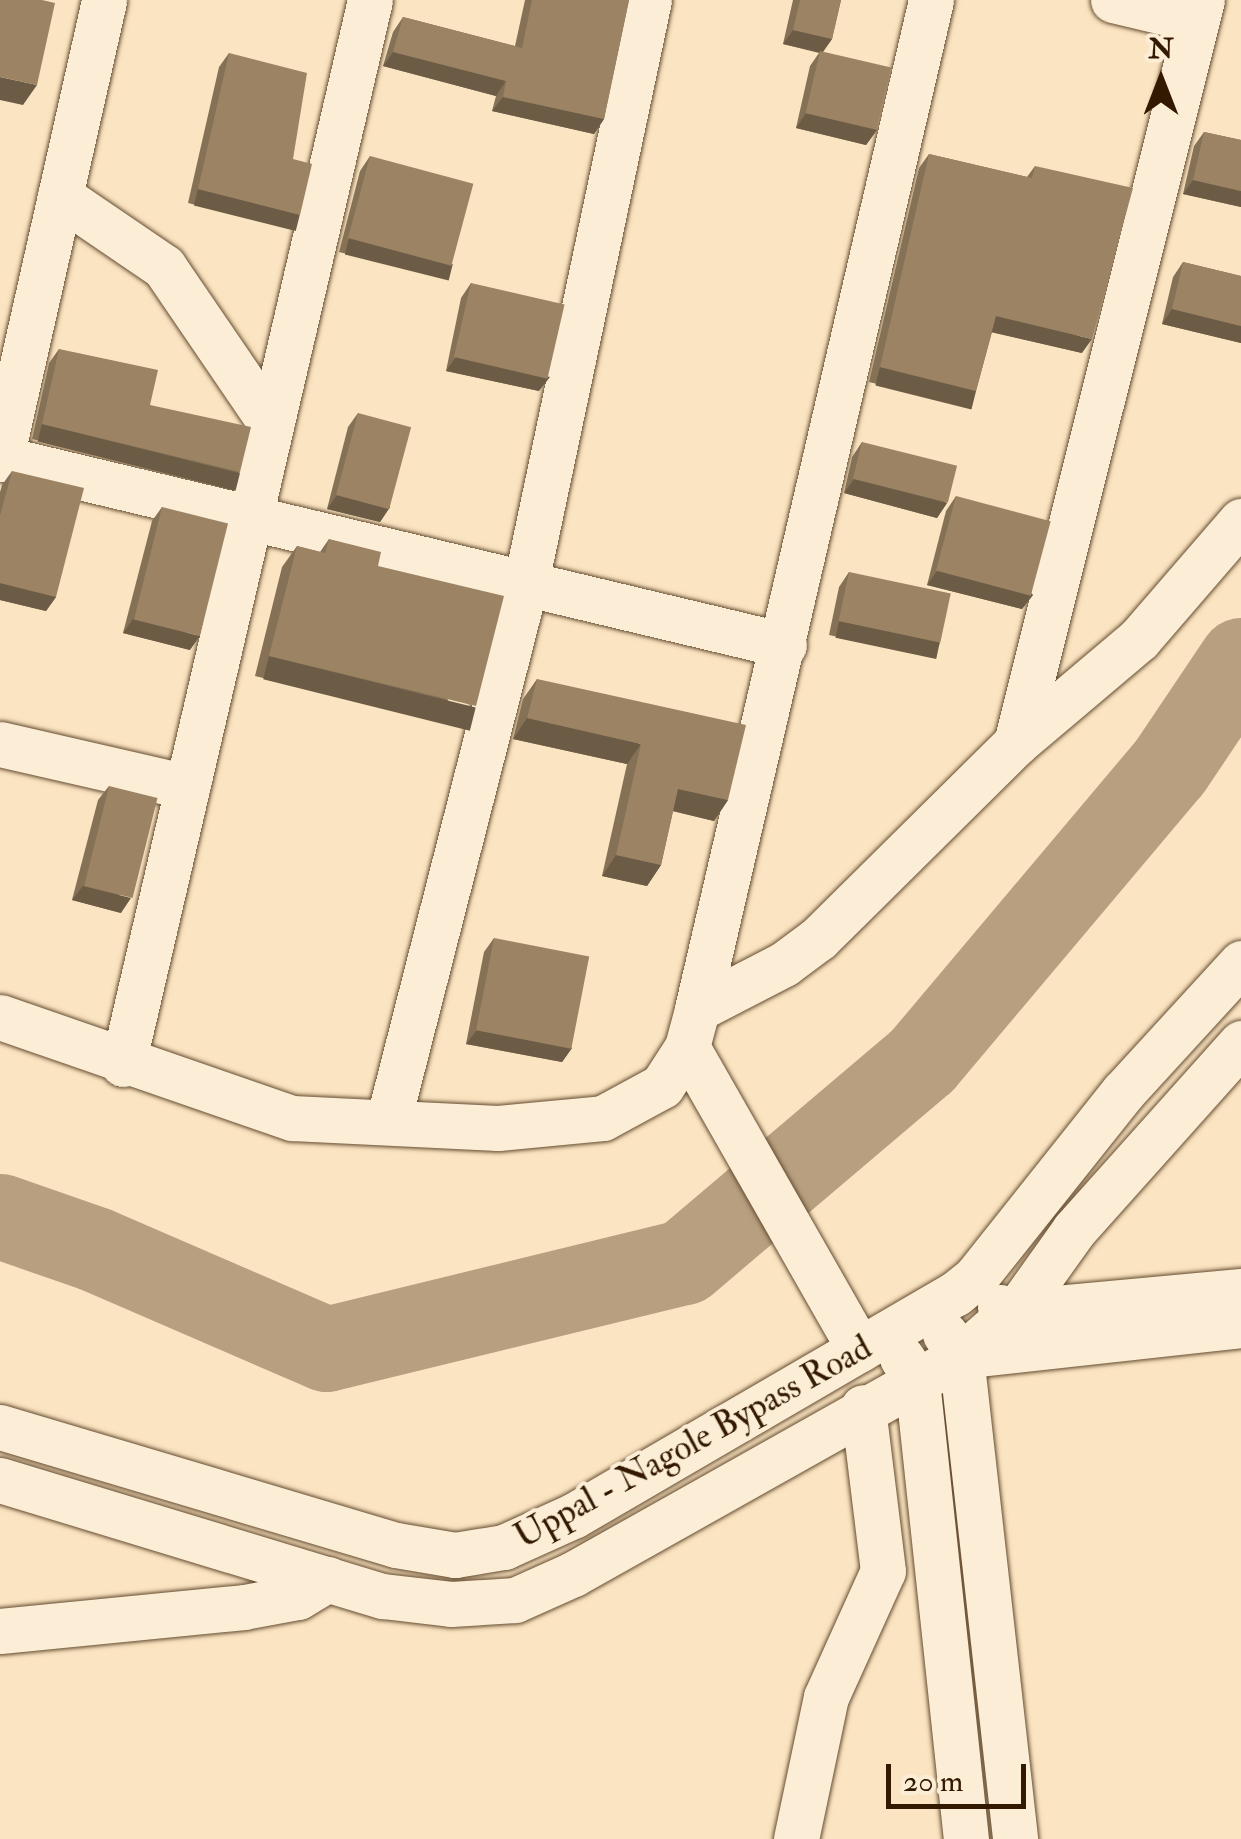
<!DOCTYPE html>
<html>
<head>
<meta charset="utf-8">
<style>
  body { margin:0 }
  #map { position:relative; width:1241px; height:1839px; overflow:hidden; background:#fbe4c1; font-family:"IM FELL Double Pica",serif }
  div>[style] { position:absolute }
  .river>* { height:85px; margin:-42.5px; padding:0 42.5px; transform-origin:42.5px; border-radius:42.5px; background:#b79f7f }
  .roads { filter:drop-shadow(0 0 2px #644c30) drop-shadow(0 0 2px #644c30) }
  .minor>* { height:45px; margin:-22.5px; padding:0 22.5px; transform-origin:22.5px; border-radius:22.5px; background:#fcedd7 }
  .wall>* { inset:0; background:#857156 }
  .shaded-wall>* { inset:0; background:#6c5c46; transform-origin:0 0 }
  .building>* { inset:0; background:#9b8364; transform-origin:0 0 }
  span { translate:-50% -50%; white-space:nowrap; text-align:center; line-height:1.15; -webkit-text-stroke:8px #fcedd7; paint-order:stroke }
  .street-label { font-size:35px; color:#321900 }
  .north { position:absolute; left:1111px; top:30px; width:100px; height:100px; -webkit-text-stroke:8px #fcedd7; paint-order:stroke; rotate:0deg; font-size:28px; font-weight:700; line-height:40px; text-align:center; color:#321900 }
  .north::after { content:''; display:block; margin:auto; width:35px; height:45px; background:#321900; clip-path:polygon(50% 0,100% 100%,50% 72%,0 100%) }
  .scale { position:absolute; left:886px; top:1764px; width:140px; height:45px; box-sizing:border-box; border:5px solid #321900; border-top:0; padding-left:12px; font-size:30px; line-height:35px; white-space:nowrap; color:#321900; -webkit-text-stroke:8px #fcedd7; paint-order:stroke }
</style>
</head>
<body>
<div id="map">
  <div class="river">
    <i style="left:0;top:1216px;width:101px;rotate:19.2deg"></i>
    <i style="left:95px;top:1249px;width:252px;rotate:23.4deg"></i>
    <i style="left:326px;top:1349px;width:368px;rotate:-13.7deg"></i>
    <i style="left:684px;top:1262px;width:312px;rotate:-40.3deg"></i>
    <i style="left:922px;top:1060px;width:383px;rotate:-49.9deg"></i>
    <i style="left:1169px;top:767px;width:129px;rotate:-56.1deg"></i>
  </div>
  <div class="roads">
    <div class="minor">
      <i style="left:1113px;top:0;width:86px;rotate:13.4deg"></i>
      <i style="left:60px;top:196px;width:126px;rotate:34.3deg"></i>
      <i style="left:164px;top:267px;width:190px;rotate:55.7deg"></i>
      <i style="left:0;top:458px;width:806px;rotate:13.42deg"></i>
      <i style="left:1px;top:458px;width:469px;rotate:-77.3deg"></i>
      <i style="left:1016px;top:743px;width:161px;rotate:-40.2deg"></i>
      <i style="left:1139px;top:639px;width:156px;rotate:-49.2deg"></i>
      <i style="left:0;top:744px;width:192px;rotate:12.9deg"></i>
      <i style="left:697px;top:1009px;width:98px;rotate:-27.3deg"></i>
      <i style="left:784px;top:964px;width:44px;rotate:-36.6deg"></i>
      <i style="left:819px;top:938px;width:277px;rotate:-44.7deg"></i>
      <i style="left:1016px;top:743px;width:766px;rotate:-75.95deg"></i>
      <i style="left:0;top:1017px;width:309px;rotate:19.1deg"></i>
      <i style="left:292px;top:1118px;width:206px;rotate:2.8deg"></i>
      <i style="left:498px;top:1128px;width:105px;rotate:-5.4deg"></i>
      <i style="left:603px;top:1118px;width:67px;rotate:-28.5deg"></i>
      <i style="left:662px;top:1086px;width:46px;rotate:-57.3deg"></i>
      <i style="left:687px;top:1047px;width:39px;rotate:-75deg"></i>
      <i style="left:697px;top:1009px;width:1036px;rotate:-76.94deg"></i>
      <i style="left:687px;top:1047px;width:348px;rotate:60.3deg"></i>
      <i style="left:123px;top:1064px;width:1092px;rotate:-76.93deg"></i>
      <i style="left:388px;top:1122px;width:557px;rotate:-75.66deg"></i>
      <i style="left:526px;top:582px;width:595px;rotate:-78.07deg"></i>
      <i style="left:1000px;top:1307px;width:14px;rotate:21deg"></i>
      <i style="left:1013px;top:1312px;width:229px;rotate:-5.3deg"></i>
      <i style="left:945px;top:1334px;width:27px;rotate:54deg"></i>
      <i style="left:961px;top:1356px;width:486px;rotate:83.6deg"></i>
      <i style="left:961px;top:1356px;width:282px;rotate:-6.3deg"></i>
      <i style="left:902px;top:1358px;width:27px;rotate:57deg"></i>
      <i style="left:917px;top:1381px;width:461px;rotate:83.9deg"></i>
      <i style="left:0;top:1427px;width:413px;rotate:16.6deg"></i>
      <i style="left:396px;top:1545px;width:60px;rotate:9.6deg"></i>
      <i style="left:455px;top:1555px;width:50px;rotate:-9.3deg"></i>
      <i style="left:504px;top:1547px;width:76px;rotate:-24.2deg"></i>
      <i style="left:573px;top:1516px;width:442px;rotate:-30.2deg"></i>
      <i style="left:955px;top:1294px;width:26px;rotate:-39deg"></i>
      <i style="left:975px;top:1278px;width:238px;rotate:-51.5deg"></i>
      <i style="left:1123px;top:1092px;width:175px;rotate:-47.5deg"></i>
      <i style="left:0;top:1480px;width:400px;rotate:16.9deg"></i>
      <i style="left:383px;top:1596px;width:68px;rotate:6.7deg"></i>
      <i style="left:451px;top:1604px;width:64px;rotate:-3.6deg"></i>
      <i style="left:515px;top:1600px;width:64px;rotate:-24.1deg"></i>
      <i style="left:573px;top:1574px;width:445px;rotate:-29.3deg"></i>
      <i style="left:961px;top:1356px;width:81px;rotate:-41deg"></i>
      <i style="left:1022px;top:1303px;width:90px;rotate:-54.5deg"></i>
      <i style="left:1074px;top:1230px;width:251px;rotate:-48.2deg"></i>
      <i style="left:0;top:1631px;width:245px;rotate:-5.6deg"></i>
      <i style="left:244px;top:1607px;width:55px;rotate:-10.5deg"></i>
      <i style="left:298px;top:1597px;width:35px;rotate:-31deg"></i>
      <i style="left:796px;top:1839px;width:145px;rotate:-78.1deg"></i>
      <i style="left:826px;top:1697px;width:138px;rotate:-65.7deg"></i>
      <i style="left:883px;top:1571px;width:165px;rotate:-97deg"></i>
    </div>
  </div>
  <div class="wall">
    <i style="clip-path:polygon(525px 0,629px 0,604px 119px,594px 134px,492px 111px,496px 96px,383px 66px,393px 32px,403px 17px,515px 46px)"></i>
    <i style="clip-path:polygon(793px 0,841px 0,832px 39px,823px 52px,877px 130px,866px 145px,796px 128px,810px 66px,819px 53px,783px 44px)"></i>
    <i style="clip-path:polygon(229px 53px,293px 159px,290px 229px,188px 203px,219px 67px)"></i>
    <i style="clip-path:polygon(1204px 132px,1241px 140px,1241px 207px,1183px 194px,1194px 146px)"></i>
    <i style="clip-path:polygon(929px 154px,1027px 177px,1035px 166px,1082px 353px,992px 332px,976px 391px,966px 406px,869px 382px,919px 168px)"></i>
    <i style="clip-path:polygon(370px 156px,443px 278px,339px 252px,360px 171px)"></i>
    <i style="clip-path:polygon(1183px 262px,1241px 276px,1241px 343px,1162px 324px,1173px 277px)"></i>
    <i style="clip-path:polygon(471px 283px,539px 391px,446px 371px,461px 298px)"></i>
    <i style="clip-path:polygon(59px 349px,150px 405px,240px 472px,230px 486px,32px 439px,49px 363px)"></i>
    <i style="clip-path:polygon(358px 413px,390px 507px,380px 522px,327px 509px,348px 427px)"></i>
    <i style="clip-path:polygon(862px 442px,947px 503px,937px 518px,844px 493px,852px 457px)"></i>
    <i style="clip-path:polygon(12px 471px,56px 597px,46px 611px,0 600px,0 492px,2px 485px)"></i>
    <i style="clip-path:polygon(956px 496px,1033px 595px,1022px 609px,927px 585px,946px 511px)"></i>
    <i style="clip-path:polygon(162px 507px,190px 650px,123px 633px,152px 521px)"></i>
    <i style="clip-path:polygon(329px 539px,378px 566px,462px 727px,255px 676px,282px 567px,297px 546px,320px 552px)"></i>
    <i style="clip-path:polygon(849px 572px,940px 643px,930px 657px,829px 635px,839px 587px)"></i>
    <i style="clip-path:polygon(537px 679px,728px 800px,714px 821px,673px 811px,661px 865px,647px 886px,602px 876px,627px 764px,513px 739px,523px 699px)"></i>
    <i style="clip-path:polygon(109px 786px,121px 913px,72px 900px,98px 800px)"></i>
    <i style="clip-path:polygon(494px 938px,572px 1048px,562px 1062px,466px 1044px,484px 952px)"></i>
  </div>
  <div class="shaded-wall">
    <i style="clip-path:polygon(793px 30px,832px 39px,822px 53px,783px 44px)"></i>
    <i style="clip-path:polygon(393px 52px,506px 81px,496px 96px,383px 66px)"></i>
    <i style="clip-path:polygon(0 77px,37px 85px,23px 105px,0 100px)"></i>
    <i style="clip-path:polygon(503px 97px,604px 119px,594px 134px,492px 111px)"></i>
    <i style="clip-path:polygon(806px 113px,877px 130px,866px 145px,796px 128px)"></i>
    <i style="clip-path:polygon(1193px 180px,1241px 191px,1241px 207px,1183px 194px)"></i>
    <i style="left:198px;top:189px;width:105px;height:17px;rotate:14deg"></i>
    <i style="left:349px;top:238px;width:107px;height:17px;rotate:14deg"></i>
    <i style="clip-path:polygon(1172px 309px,1241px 326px,1241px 343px,1162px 324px)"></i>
    <i style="clip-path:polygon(996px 316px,1092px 339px,1082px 353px,986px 331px)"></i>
    <i style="clip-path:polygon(456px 357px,550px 377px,539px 391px,446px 371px)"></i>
    <i style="left:880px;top:367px;width:99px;height:19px;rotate:14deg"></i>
    <i style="left:42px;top:424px;width:204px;height:18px;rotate:14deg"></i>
    <i style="clip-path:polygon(854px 479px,947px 503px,937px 518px,844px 493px)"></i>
    <i style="clip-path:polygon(337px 495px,390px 507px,380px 522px,327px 509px)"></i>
    <i style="clip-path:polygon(937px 571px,1033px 595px,1022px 609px,927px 585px)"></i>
    <i style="clip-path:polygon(0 583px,56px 597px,46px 611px,0 600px)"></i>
    <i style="clip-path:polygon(133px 619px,200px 636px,190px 650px,123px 633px)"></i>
    <i style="left:839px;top:621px;width:103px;height:17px;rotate:12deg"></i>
    <i style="left:269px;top:656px;width:213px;height:24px;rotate:14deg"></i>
    <i style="clip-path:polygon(527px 718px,641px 744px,627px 764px,513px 739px)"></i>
    <i style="clip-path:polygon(678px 789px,728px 800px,714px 821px,664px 809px)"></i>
    <i style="clip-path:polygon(616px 855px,661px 865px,647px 886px,602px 876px)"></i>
    <i style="clip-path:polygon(83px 886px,131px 898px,121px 913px,72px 900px)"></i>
    <i style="clip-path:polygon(477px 1030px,572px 1048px,562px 1062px,466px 1044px)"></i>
  </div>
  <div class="building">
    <i style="clip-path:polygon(0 0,42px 0,55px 3px,37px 85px,0 77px)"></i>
    <i style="clip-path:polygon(532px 0,629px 0,604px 119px,503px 97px,506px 81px,393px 52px,403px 17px,522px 48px)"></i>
    <i style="clip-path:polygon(800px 0,841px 0,832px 39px,793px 30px)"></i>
    <i style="left:820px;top:51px;width:73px;height:64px;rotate:13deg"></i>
    <i style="clip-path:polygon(229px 53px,307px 73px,293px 159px,312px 164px,300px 215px,198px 189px)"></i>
    <i style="clip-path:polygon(1204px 132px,1241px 140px,1241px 191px,1193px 180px)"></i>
    <i style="clip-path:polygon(929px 154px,1032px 178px,1035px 166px,1133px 188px,1092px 339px,996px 316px,976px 391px,880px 367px)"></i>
    <i style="left:370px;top:156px;width:107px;height:85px;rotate:15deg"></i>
    <i style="clip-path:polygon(1183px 262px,1241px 276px,1241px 326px,1172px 309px)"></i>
    <i style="left:471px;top:283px;width:96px;height:76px;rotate:13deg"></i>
    <i style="clip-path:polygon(59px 349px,158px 370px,150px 405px,251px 427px,240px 472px,42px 424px)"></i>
    <i style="left:358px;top:413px;width:55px;height:85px;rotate:15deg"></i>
    <i style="left:862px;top:442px;width:98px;height:38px;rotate:14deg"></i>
    <i style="clip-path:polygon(12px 471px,84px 488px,56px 597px,0 583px,0 516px)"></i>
    <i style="left:956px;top:496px;width:98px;height:77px;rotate:15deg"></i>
    <i style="left:162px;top:507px;width:68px;height:116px;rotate:14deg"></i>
    <i style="clip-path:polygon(329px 539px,381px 552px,378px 566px,504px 596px,476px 706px,269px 656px,297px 546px,325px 553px)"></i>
    <i style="left:849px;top:572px;width:104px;height:50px;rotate:12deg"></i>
    <i style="clip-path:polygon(537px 679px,746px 725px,728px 800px,678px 789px,661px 865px,616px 855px,641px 744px,527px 718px)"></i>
    <i style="left:109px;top:786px;width:50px;height:103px;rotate:14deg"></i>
    <i style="left:494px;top:938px;width:97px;height:94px;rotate:11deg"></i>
  </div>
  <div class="street-label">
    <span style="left:693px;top:1442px;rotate:-29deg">Uppal - Nagole Bypass Road</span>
  </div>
  <div class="north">N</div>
  <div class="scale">20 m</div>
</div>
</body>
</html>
